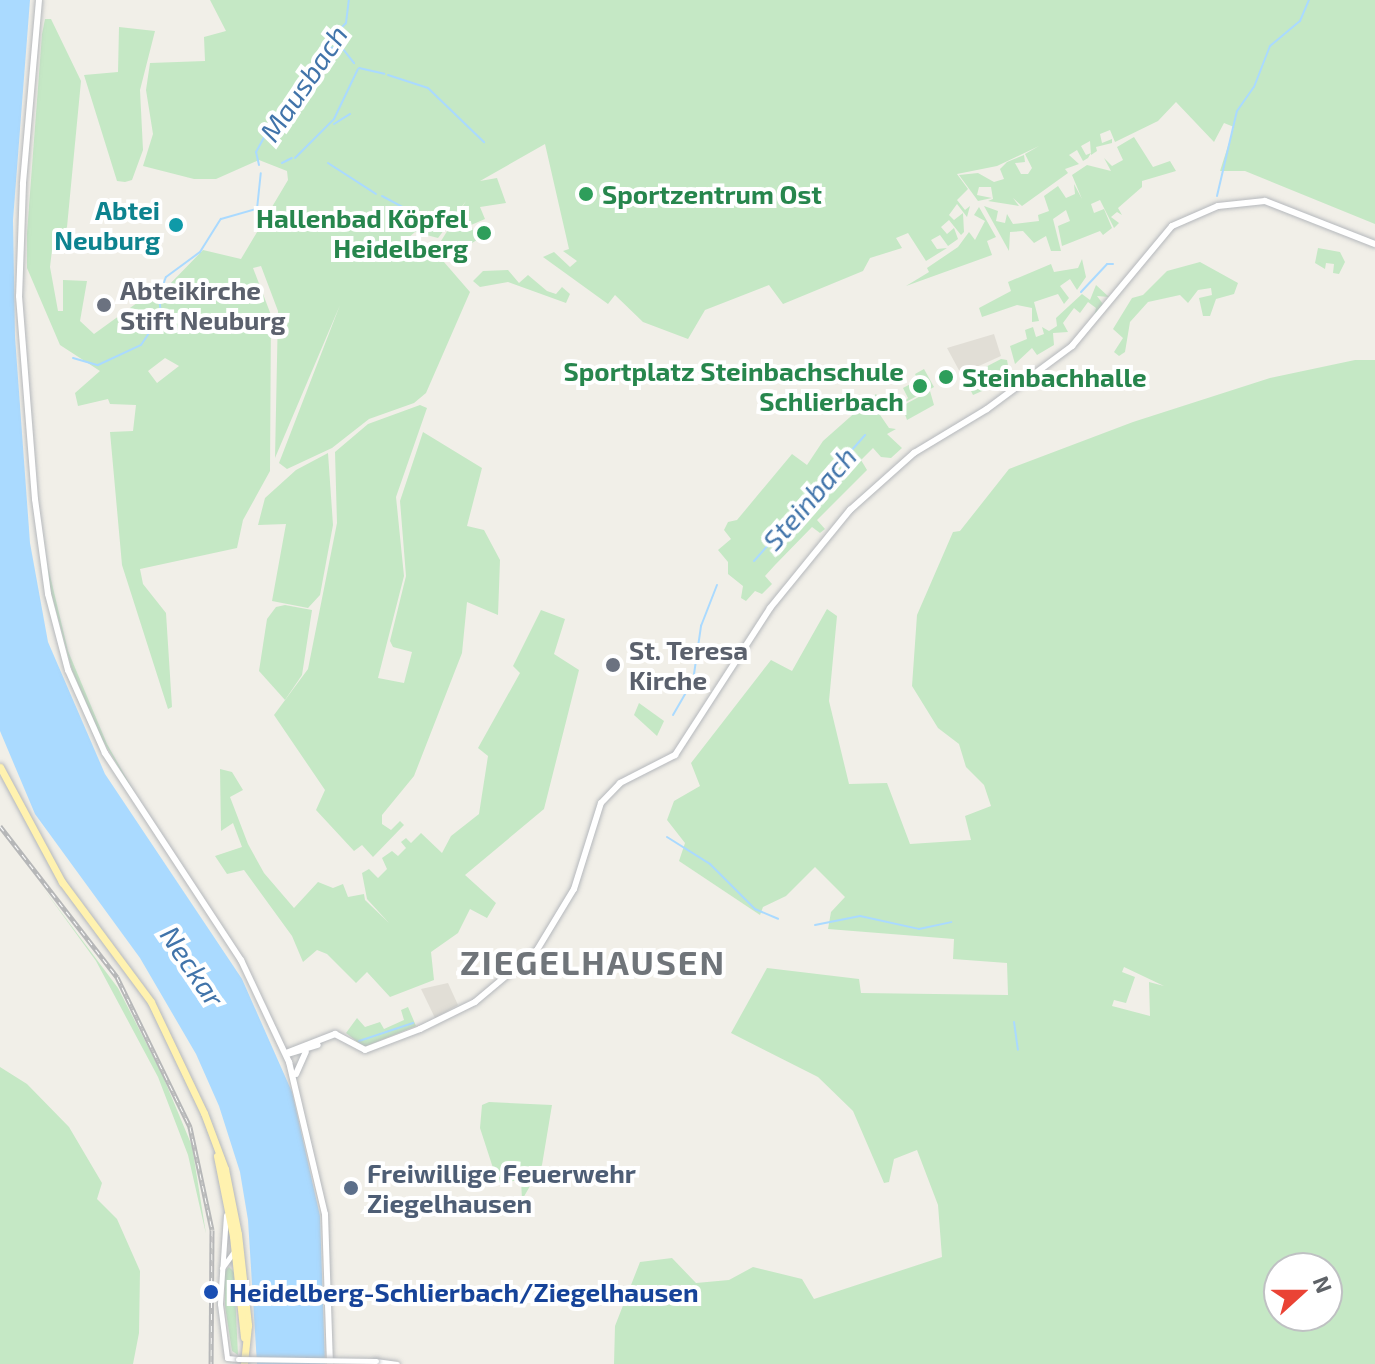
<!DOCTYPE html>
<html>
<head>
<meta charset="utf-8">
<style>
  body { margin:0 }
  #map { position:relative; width:1375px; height:1364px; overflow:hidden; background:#f1efe8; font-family:"Exo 2",sans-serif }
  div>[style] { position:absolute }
  .education>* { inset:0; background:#e1ded6 }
  .green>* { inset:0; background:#c5e8c5 }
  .water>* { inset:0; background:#aadaff }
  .stream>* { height:2px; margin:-1px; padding:0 1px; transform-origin:1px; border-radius:1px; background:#aadaff }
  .roads { filter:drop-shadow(0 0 2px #b5b8bc) drop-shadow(0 0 2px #b5b8bc) }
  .tertiary>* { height:5px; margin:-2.5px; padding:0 2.5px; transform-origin:2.5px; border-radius:2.5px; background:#fff }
  .secondary>* { height:6px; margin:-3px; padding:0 3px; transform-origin:3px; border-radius:3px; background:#fff }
  .primary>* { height:7px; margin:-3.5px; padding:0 3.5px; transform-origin:3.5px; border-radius:3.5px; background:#fff2af }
  .rail>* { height:5px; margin-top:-2.5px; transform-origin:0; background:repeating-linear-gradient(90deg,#fff 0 6px,#b6b7b8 0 12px); box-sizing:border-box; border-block:2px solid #b6b7b8 }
  .bridges { filter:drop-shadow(0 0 2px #b5b8bc) drop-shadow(0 0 2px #b5b8bc) }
  .tertiary-bridge>* { height:5px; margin:-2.5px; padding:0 2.5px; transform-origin:2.5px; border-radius:2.5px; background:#fff }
  .dots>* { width:22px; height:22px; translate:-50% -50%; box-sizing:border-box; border:4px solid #fff; border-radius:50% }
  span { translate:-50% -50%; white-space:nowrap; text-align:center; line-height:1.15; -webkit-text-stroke:8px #fff; paint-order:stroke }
  .leisure-label { font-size:26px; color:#27864d; font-weight:700 }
  .left { translate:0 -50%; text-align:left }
  .right { translate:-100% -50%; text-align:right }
  .culture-label { font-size:26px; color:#0d838f; font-weight:700 }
  .worship-label { font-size:26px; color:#5b616d; font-weight:700 }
  .service-label { font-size:26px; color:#4e5e75; font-weight:700 }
  .transit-label { font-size:26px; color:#164399; font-weight:700 }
  .water-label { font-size:28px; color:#4174aa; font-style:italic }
  .district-label { font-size:34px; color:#70757a; font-weight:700; letter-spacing:2px }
  .north { position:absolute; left:1263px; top:1252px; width:80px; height:80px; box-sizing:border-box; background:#fff; border:2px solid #bfc1c3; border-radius:50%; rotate:69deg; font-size:22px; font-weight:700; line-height:32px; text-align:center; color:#5f6368 }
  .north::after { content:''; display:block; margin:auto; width:28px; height:36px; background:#ea4335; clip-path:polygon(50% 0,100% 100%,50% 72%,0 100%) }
</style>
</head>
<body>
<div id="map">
  <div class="education">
    <i style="clip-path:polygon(994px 334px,1001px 356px,961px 374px,947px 348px)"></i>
    <i style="clip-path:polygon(448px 983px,458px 1005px,435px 1018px,421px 989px)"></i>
  </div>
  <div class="green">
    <i style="clip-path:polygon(evenodd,210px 0,1375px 0,1375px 224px,1245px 171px,1220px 171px,1234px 127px,1224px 123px,1214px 142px,1176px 102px,1158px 121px,1115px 142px,1110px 130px,1100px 134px,1102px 143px,1112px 139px,1112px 143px,1096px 147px,1097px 151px,1091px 155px,1090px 141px,1081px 146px,1086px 155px,1091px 153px,1088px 158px,1083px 161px,1077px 150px,1069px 155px,1079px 164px,1065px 169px,1068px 173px,1022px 206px,1013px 198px,1019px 206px,988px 201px,993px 199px,991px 187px,979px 187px,977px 195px,992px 198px,978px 201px,959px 175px,978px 173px,994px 182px,1004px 179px,1000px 169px,1007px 162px,1024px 155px,1025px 162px,1015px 163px,1021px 174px,1028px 174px,1032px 168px,1025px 154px,1039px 146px,997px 166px,957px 174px,968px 189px,957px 200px,965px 210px,970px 206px,967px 217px,957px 204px,949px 215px,954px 220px,963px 213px,964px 232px,961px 235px,949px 220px,941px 227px,947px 234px,954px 228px,958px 239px,948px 246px,940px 235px,931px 240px,937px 249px,947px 248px,926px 261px,908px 233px,896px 238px,902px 248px,870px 258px,863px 271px,783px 304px,769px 285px,705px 310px,688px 339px,643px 322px,615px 295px,608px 304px,543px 257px,554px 252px,570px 267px,577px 261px,563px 251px,569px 249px,545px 144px,480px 181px,497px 178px,506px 203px,480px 207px,485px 219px,471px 225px,477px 240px,460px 250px,465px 264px,461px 265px,441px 241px,466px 201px,438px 238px,415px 232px,400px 245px,407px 250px,419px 246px,425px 256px,437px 254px,470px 292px,426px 393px,414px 403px,369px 419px,332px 448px,287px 469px,279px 463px,340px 305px,275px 458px,278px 311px,261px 266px,253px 268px,271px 315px,270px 471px,243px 520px,237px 548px,140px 569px,143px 584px,166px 613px,172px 707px,168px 709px,122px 565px,110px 432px,133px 431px,136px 405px,110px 404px,108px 399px,78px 406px,75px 393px,100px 371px,60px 345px,27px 268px,27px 233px,42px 34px,45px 19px,51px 19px,81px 81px,67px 227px,52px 250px,50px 267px,58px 311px,63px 311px,63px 280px,87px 281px,80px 321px,94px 334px,141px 300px,168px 301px,166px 288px,203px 250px,241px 259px,288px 180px,287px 171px,259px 160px,216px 179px,194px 179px,143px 166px,153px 134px,146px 90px,150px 63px,205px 61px,204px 37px,226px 31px,210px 0,165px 358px,179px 366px,157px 383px,148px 371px,165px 358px)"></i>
    <i style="clip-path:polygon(119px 27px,155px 31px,140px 90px,143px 150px,132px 180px,125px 182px,117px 181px,84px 75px,118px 72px)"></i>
    <i style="clip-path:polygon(1134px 137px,1153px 167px,1170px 161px,1176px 171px,1142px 181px,1142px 187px,1118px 208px,1122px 215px,1117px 212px,1111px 217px,1119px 223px,1114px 228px,1100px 200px,1091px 204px,1094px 213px,1104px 209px,1112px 228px,1103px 235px,1100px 231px,1062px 246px,1058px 226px,1070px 221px,1066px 210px,1053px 219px,1061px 251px,1051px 251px,1046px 236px,1034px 243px,1023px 231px,1010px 232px,1009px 251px,984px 206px,998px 211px,996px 221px,1005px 223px,1007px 214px,1013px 224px,1039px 221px,1038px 215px,1049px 211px,1044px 196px,1058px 186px,1066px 198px,1075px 194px,1074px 184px,1082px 199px,1072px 175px,1087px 165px,1111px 171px,1104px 158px,1112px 166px,1123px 160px,1117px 147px)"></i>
    <i style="clip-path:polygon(979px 207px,996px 237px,987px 241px,992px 255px,906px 286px,929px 272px,927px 268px,958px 247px,969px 232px,975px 240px,985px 221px,974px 215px)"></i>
    <i style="clip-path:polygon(1318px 248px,1340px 252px,1345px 262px,1339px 274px,1333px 273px,1334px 264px,1326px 263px,1325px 269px,1315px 263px)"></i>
    <i style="clip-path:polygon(1082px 259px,1086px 277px,1077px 290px,1070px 279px,1060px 286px,1069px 298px,1064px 304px,1058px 294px,1034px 302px,1039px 321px,1032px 322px,1032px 308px,1017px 305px,982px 317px,979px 308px,1011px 291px,1008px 282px,1051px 264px,1054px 272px,1078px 268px)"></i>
    <i style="clip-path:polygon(1200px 262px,1238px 283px,1234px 294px,1216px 299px,1210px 316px,1203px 316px,1199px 298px,1212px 295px,1211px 288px,1198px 290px,1188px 303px,1180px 295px,1148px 302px,1130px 322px,1125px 352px,1119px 356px,1114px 352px,1123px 338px,1113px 329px,1132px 298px,1143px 295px,1167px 271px)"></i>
    <i style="clip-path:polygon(508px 270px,519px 283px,528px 275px,547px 291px,556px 294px,562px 287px,570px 294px,566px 303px,508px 282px,480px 287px,473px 281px,483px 271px)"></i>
    <i style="clip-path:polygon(1096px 285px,1109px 297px,1097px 296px,1103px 304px,1094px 316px,1096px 308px,1088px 302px,1080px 313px,1074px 308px,1063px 323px,1068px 332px,1053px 333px,1054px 345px,1037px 355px,1032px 348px,1015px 364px,1010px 346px,1027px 339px,1025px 330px,1033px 327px,1036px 337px,1044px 334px,1042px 327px,1049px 331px,1057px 326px,1056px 318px,1082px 294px,1090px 300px)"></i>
    <i style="clip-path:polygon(1001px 359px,1007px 360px,1009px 371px,993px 375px,989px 388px,973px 395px,964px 377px,974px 372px,978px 378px,976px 372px)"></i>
    <i style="clip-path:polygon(evenodd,1355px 360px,1375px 360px,1375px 1364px,614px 1364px,615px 1326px,640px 1262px,672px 1258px,696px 1283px,729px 1280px,753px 1267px,802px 1279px,814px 1299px,942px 1257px,938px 1205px,917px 1150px,894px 1159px,889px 1182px,884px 1183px,853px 1111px,818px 1077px,731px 1033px,767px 968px,859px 979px,861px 993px,1008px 995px,1007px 963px,953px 959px,954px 939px,828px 929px,831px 912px,845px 897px,815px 867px,786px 896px,763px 907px,760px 915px,679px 861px,685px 843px,667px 820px,674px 801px,700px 786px,691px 763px,771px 660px,792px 671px,827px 609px,837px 616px,829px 701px,849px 784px,887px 783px,910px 844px,971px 840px,965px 816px,991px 806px,984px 785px,966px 767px,959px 744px,938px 728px,912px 686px,917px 615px,953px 532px,960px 531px,1009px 469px,1133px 422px,1270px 378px,1355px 360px,1124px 967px,1164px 986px,1149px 982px,1150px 1016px,1112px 1006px,1114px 1000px,1126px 1003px,1135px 977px,1122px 972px,1124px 967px,1355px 360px,1279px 1268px,1327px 1268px,1327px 1316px,1279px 1316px,1279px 1268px)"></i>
    <i style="clip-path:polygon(924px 369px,934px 387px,902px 404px,908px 398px,903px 388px,918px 380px,915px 374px)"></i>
    <i style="clip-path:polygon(930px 391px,934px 405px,907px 420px,902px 406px)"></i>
    <i style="clip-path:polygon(876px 394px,880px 400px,874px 406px,889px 428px,896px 429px,887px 434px,902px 448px,891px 458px,881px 457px,873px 448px,861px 460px,867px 470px,817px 520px,825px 529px,820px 533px,812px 527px,775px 565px,765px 576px,772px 584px,762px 594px,755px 591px,746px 601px,741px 598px,743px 586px,728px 574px,728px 562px,718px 550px,731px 539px,724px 530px,728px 522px,737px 520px,792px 454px,807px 465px,823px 441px)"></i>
    <i style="clip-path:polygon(420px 405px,427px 408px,396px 497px,404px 576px,378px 678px,404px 683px,412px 652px,393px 647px,390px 641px,406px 576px,400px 501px,423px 432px,482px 468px,467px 526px,484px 530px,500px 560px,498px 615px,467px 602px,462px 653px,414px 776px,382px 815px,382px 824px,391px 830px,400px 821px,404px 825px,373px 857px,362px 845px,354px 851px,316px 810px,325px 790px,274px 715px,308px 669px,337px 523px,335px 452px,368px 424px)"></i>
    <i style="clip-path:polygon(328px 453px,333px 525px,320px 595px,308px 608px,272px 601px,286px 524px,258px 525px,265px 498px,296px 470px)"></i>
    <i style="clip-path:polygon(41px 499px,48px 567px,68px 651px,107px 744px,146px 813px,102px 739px,72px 670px,50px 588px)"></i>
    <i style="clip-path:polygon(285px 605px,312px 610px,302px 675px,285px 700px,259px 671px,267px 619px,276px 607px)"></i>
    <i style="clip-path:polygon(541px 610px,565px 619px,554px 654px,579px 670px,544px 809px,465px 875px,496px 903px,487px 918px,470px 909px,458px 933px,431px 952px,434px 980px,390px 997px,367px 972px,356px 983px,327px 954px,317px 950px,303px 962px,292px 936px,244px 870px,227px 874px,215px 856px,242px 847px,233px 823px,221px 831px,220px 769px,232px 772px,243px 790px,230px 797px,248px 844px,264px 873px,294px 908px,318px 882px,333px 888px,343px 884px,348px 897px,364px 894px,365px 900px,389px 923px,367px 899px,362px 873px,369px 869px,378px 878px,387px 869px,382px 858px,392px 851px,398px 856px,406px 848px,401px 842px,406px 838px,411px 843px,421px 833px,442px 853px,451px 836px,479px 814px,488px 756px,478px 748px,520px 673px,513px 666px)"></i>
    <i style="clip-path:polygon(639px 703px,664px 721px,657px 736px,634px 715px)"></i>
    <i style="clip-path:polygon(43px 888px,118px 988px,162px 1074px,192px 1146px,206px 1234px,188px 1155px,158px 1077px,96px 961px)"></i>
    <i style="clip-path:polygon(408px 1007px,416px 1026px,364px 1047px,346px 1033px,357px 1018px,365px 1027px,380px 1022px,384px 1029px,404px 1020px,401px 1010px)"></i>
    <i style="clip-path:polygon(0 1067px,27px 1084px,69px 1127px,102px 1183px,97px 1199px,117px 1219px,140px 1271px,139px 1333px,133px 1364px,0 1364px)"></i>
    <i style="clip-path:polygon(489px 1102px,552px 1105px,542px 1165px,522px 1200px,521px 1180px,498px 1183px,493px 1168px,480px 1128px,482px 1105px)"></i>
    <i style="clip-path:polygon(229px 1267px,234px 1272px,238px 1355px,232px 1351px,225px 1306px,224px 1272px)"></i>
  </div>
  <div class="water">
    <i style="clip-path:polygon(0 0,30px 0,13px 220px,15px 337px,30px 543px,48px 642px,105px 774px,242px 979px,292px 1092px,320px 1216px,325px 1364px,257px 1364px,248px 1220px,240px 1172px,219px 1106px,196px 1054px,140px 958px,35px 814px,0 731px)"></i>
  </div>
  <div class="stream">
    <i style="left:326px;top:47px;width:17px;rotate:7deg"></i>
    <i style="left:343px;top:49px;width:18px;rotate:52deg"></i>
    <i style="left:359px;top:68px;width:26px;rotate:13deg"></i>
    <i style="left:388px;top:75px;width:42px;rotate:18deg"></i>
    <i style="left:428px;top:88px;width:78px;rotate:44deg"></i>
    <i style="left:334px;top:124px;width:19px;rotate:-32deg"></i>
    <i style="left:295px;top:158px;width:55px;rotate:-45deg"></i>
    <i style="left:334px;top:119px;width:55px;rotate:-64.4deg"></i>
    <i style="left:282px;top:163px;width:11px;rotate:-27deg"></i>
    <i style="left:328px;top:163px;width:57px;rotate:32.9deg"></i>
    <i style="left:259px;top:165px;width:13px;rotate:-103deg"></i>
    <i style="left:256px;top:152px;width:35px;rotate:-61deg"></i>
    <i style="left:273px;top:121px;width:42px;rotate:-44deg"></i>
    <i style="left:303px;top:92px;width:58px;rotate:-63.4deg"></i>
    <i style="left:329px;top:40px;width:24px;rotate:-45deg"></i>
    <i style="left:346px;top:23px;width:23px;rotate:-83deg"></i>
    <i style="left:382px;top:196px;width:32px;rotate:28deg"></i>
    <i style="left:410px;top:211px;width:25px;rotate:47deg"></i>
    <i style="left:1217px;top:196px;width:87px;rotate:-76.8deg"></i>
    <i style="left:1237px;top:111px;width:29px;rotate:-55deg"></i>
    <i style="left:1254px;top:87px;width:44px;rotate:-68.7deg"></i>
    <i style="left:1270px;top:46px;width:39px;rotate:-40deg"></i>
    <i style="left:1300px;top:21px;width:23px;rotate:-67deg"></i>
    <i style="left:1081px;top:292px;width:38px;rotate:-47deg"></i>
    <i style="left:1107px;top:264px;width:6px"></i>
    <i style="left:141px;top:322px;width:13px;rotate:-29deg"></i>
    <i style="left:73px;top:358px;width:26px;rotate:16deg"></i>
    <i style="left:98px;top:365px;width:47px;rotate:-24.9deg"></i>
    <i style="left:141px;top:345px;width:36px;rotate:-56deg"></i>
    <i style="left:161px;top:315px;width:19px;rotate:-96deg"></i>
    <i style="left:159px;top:296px;width:20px;rotate:-70deg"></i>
    <i style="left:166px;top:277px;width:42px;rotate:-36.3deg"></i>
    <i style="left:200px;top:252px;width:39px;rotate:-58deg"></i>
    <i style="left:221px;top:219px;width:37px;rotate:-16deg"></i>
    <i style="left:257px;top:209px;width:36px;rotate:-84deg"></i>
    <i style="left:754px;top:561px;width:168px;rotate:-48.6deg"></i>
    <i style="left:673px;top:715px;width:39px;rotate:-60deg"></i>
    <i style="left:693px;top:681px;width:56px;rotate:-81.7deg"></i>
    <i style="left:701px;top:626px;width:44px;rotate:-68.7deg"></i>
    <i style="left:667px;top:837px;width:51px;rotate:32.1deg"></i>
    <i style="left:710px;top:864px;width:64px;rotate:45deg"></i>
    <i style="left:755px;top:909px;width:25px;rotate:23deg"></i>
    <i style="left:815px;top:925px;width:46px;rotate:-11.3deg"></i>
    <i style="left:860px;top:916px;width:60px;rotate:12.4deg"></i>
    <i style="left:919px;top:929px;width:33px;rotate:-12deg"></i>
    <i style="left:1014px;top:1022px;width:28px;rotate:82deg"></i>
    <i style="left:359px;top:1041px;width:57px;rotate:-18.4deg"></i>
  </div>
  <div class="roads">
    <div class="tertiary">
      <i style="left:226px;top:1215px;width:89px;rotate:93.9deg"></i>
      <i style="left:220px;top:1304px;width:54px;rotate:82.6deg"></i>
      <i style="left:227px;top:1358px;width:11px;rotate:5deg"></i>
      <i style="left:222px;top:1268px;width:22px;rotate:-54deg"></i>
      <i style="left:376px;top:1361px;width:21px;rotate:8deg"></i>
    </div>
    <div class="secondary">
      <i style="left:39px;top:0;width:185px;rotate:95deg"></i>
      <i style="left:23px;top:184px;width:112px;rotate:92deg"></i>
      <i style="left:19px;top:296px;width:204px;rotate:85.5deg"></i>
      <i style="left:35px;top:499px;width:96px;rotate:82.2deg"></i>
      <i style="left:48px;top:594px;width:79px;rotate:75.3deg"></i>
      <i style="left:68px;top:670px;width:91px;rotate:66deg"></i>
      <i style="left:105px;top:753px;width:248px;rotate:56.7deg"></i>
      <i style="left:241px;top:960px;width:113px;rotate:64.8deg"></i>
      <i style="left:289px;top:1062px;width:156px;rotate:76.7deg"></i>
      <i style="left:325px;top:1214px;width:150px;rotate:88.1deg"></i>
      <i style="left:286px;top:1053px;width:53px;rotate:-21.2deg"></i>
      <i style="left:335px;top:1034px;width:34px;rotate:28deg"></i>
      <i style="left:365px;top:1050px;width:59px;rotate:-20.9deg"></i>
      <i style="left:420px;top:1029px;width:61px;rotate:-26.1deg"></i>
      <i style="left:475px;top:1002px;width:81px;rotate:-40deg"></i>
      <i style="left:537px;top:950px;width:71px;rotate:-58.8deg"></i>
      <i style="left:574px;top:889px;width:90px;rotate:-72.6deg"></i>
      <i style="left:601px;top:803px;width:28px;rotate:-46deg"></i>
      <i style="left:620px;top:783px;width:62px;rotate:-27deg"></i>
      <i style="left:675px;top:755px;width:175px;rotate:-57.1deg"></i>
      <i style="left:770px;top:608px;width:127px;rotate:-50.8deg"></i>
      <i style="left:850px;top:510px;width:86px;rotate:-41.7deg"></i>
      <i style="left:914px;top:453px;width:85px;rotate:-31.1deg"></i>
      <i style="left:987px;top:409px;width:106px;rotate:-36.5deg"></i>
      <i style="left:1072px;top:346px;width:156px;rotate:-50.2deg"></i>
      <i style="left:1172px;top:226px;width:50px;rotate:-23.5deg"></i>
      <i style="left:1218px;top:206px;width:47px;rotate:-6.1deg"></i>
      <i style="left:1265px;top:201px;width:118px;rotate:21.4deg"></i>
      <i style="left:288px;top:1054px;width:31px;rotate:-17deg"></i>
      <i style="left:296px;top:1074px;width:24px;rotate:-66deg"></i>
    </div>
    <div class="primary">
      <i style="left:0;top:767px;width:131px;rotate:61.7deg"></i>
      <i style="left:62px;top:882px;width:149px;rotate:53.4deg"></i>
      <i style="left:151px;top:1002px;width:123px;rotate:64.5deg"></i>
      <i style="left:204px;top:1113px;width:60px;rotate:69.4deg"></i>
      <i style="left:225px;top:1169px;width:66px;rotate:78.7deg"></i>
      <i style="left:238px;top:1234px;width:92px;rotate:83.7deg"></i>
      <i style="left:248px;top:1325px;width:39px;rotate:96deg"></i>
      <i style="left:217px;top:1156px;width:82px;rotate:78.7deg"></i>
      <i style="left:233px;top:1236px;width:102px;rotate:83.8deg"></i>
    </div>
  </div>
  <div class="rail">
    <i style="left:0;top:826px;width:191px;rotate:52.2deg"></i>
    <i style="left:117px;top:977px;width:167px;rotate:64deg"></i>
    <i style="left:190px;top:1127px;width:105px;rotate:77.9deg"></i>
    <i style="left:212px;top:1230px;width:134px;rotate:90.4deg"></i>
  </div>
  <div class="bridges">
    <div class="tertiary-bridge">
      <i style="left:238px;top:1359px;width:138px;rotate:0.8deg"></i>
    </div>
  </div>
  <div class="dots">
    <i style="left:586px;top:194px;background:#2e9e5b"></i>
    <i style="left:176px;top:225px;background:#0f9aa8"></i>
    <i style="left:484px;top:233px;background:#2e9e5b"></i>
    <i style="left:104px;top:305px;background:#6b7280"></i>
    <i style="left:946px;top:377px;background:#2e9e5b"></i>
    <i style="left:920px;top:386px;background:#2e9e5b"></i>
    <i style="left:613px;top:665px;background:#6b7280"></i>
    <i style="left:351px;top:1188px;background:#5c6f8a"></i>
    <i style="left:211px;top:1292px;background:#1a4fb4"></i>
  </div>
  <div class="leisure-label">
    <span class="left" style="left:602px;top:194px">Sportzentrum Ost</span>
    <span class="right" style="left:468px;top:233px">Hallenbad Köpfel<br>Heidelberg</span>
    <span class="right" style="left:904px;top:386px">Sportplatz Steinbachschule<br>Schlierbach</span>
    <span class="left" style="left:962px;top:377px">Steinbachhalle</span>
  </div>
  <div class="culture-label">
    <span class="right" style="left:160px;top:225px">Abtei<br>Neuburg</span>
  </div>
  <div class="worship-label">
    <span class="left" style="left:120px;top:305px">Abteikirche<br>Stift Neuburg</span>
    <span class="left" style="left:629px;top:665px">St. Teresa<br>Kirche</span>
  </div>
  <div class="service-label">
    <span class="left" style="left:367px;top:1188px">Freiwillige Feuerwehr<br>Ziegelhausen</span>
  </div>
  <div class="transit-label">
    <span class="left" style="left:229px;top:1292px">Heidelberg-Schlierbach/Ziegelhausen</span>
  </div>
  <div class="water-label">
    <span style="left:303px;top:83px;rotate:-56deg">Mausbach</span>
    <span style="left:809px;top:498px;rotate:-49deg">Steinbach</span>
    <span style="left:193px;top:966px;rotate:56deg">Neckar</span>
  </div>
  <div class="district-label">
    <span style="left:593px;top:962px">ZIEGELHAUSEN</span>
  </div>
  <div class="north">N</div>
</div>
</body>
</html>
